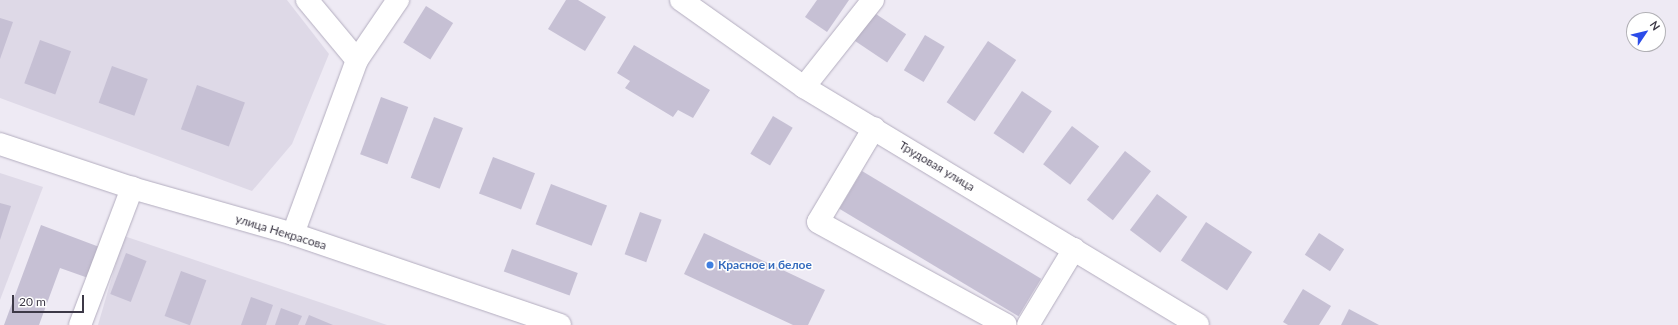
<!DOCTYPE html>
<html>
<head>
<meta charset="utf-8">
<style>
  body { margin:0 }
  #map { position:relative; width:1678px; height:325px; overflow:hidden; background:#eeeaf4; font-family:Lato,sans-serif }
  div>[style] { position:absolute }
  .residential>* { inset:0; background:#ded9e7 }
  .building>* { inset:0; background:#c6c0d4; transform-origin:0 0 }
  .roads { filter:drop-shadow(0 0 1px #b3adbf) drop-shadow(0 0 1px #b3adbf) }
  .minor>* { height:22px; margin:-11px; padding:0 11px; transform-origin:11px; border-radius:11px; background:#fff }
  .dots>* { width:11px; height:11px; translate:-50% -50%; box-sizing:border-box; border:2px solid #fff; border-radius:50% }
  span { translate:-50% -50%; white-space:nowrap; text-align:center; line-height:1.15; -webkit-text-stroke:3px #fff; paint-order:stroke }
  .street-label { font-size:12px; color:#3d3947 }
  .shop-label { font-size:12px; color:#366cbe; font-weight:700 }
  .left { translate:0 -50%; text-align:left }
  .north { position:absolute; left:1626px; top:12px; width:40px; height:40px; box-sizing:border-box; background:#fff; border:1px solid #b1b0b5; border-radius:50%; rotate:55deg; font-size:11px; font-weight:700; line-height:16px; text-align:center; color:#3d3947 }
  .north::after { content:''; display:block; margin:auto; width:14px; height:18px; background:#2c4ce9; clip-path:polygon(50% 0,100% 100%,50% 72%,0 100%) }
  .scale { position:absolute; left:12px; top:295px; width:72px; height:18px; box-sizing:border-box; border:2px solid #3d3947; border-top:0; padding-left:5px; font-size:12px; line-height:14px; white-space:nowrap; color:#3d3947; -webkit-text-stroke:3px #fff; paint-order:stroke }
</style>
</head>
<body>
<div id="map">
  <div class="residential">
    <i style="clip-path:polygon(0 0,287px 0,329px 54px,292px 144px,252px 191px,0 98px)"></i>
    <i style="clip-path:polygon(0 173px,43px 187px,0 300px)"></i>
    <i style="clip-path:polygon(124px 236px,387px 325px,98px 325px)"></i>
  </div>
  <div class="building">
    <i style="clip-path:polygon(566px 0,578px 0,606px 17px,585px 51px,548px 29px)"></i>
    <i style="clip-path:polygon(817px 0,849px 0,827px 32px,805px 17px)"></i>
    <i style="left:426px;top:6px;width:32px;height:43px;rotate:32deg"></i>
    <i style="left:873px;top:12px;width:40px;height:34px;rotate:34deg"></i>
    <i style="clip-path:polygon(0 18px,13px 22px,0 59px)"></i>
    <i style="left:925px;top:35px;width:23px;height:41px;rotate:31deg"></i>
    <i style="left:40px;top:40px;width:33px;height:46px;rotate:20deg"></i>
    <i style="left:988px;top:41px;width:34px;height:74px;rotate:34deg"></i>
    <i style="clip-path:polygon(634px 45px,710px 90px,693px 118px,678px 110px,673px 117px,625px 88px,630px 81px,617px 73px)"></i>
    <i style="left:112px;top:66px;width:38px;height:39px;rotate:20deg"></i>
    <i style="left:197px;top:85px;width:51px;height:47px;rotate:20deg"></i>
    <i style="left:1022px;top:91px;width:36px;height:51px;rotate:34deg"></i>
    <i style="left:381px;top:97px;width:29px;height:61px;rotate:20deg"></i>
    <i style="left:773px;top:116px;width:23px;height:44px;rotate:31deg"></i>
    <i style="left:434px;top:117px;width:31px;height:65px;rotate:21deg"></i>
    <i style="left:1072px;top:126px;width:34px;height:48px;rotate:37deg"></i>
    <i style="left:1125px;top:151px;width:33px;height:62px;rotate:38deg"></i>
    <i style="left:493px;top:157px;width:45px;height:39px;rotate:21deg"></i>
    <i style="left:862px;top:171px;width:209px;height:44px;rotate:31deg"></i>
    <i style="left:551px;top:184px;width:60px;height:43px;rotate:21deg"></i>
    <i style="left:1157px;top:194px;width:38px;height:45px;rotate:37deg"></i>
    <i style="clip-path:polygon(0 203px,11px 206px,0 240px)"></i>
    <i style="left:640px;top:212px;width:23px;height:45px;rotate:20deg"></i>
    <i style="left:1206px;top:222px;width:55px;height:46px;rotate:33deg"></i>
    <i style="clip-path:polygon(41px 225px,102px 248px,91px 279px,60px 268px,39px 325px,4px 325px)"></i>
    <i style="clip-path:polygon(704px 233px,825px 290px,808px 325px,793px 325px,684px 274px)"></i>
    <i style="left:1319px;top:233px;width:30px;height:26px;rotate:33deg"></i>
    <i style="left:512px;top:249px;width:70px;height:24px;rotate:20deg"></i>
    <i style="left:126px;top:253px;width:22px;height:44px;rotate:21deg"></i>
    <i style="left:181px;top:271px;width:27px;height:48px;rotate:20deg"></i>
    <i style="clip-path:polygon(1303px 289px,1331px 306px,1319px 325px,1288px 325px,1283px 322px)"></i>
    <i style="clip-path:polygon(251px 297px,273px 305px,266px 325px,241px 325px)"></i>
    <i style="clip-path:polygon(281px 308px,302px 316px,298px 325px,275px 325px)"></i>
    <i style="clip-path:polygon(1349px 309px,1379px 325px,1341px 325px)"></i>
    <i style="clip-path:polygon(309px 315px,333px 325px,305px 325px)"></i>
  </div>
  <div class="roads">
    <div class="minor">
      <i style="left:307px;top:0;width:78px;rotate:50.2deg"></i>
      <i style="left:681px;top:0;width:151px;rotate:35.3deg"></i>
      <i style="left:804px;top:87px;width:460px;rotate:31.1deg"></i>
      <i style="left:804px;top:87px;width:111px;rotate:-51.6deg"></i>
      <i style="left:874px;top:128px;width:109px;rotate:120.8deg"></i>
      <i style="left:818px;top:222px;width:214px;rotate:28.7deg"></i>
      <i style="left:0;top:144px;width:139px;rotate:18.4deg"></i>
      <i style="left:132px;top:188px;width:167px;rotate:15.9deg"></i>
      <i style="left:293px;top:234px;width:282px;rotate:18.8deg"></i>
      <i style="left:293px;top:234px;width:185px;rotate:-69.8deg"></i>
      <i style="left:357px;top:60px;width:73px;rotate:-55.7deg"></i>
      <i style="left:80px;top:325px;width:147px;rotate:-69.2deg"></i>
      <i style="left:1028px;top:325px;width:89px;rotate:-58.8deg"></i>
    </div>
  </div>
  <div class="dots">
    <i style="left:710px;top:265px;background:#3f7fe0"></i>
  </div>
  <div class="street-label">
    <span style="left:937px;top:166px;rotate:31deg">Трудовая улица</span>
    <span style="left:281px;top:232px;rotate:17deg">улица Некрасова</span>
  </div>
  <div class="shop-label">
    <span class="left" style="left:718px;top:265px">Красное и белое</span>
  </div>
  <div class="north">N</div>
  <div class="scale">20 m</div>
</div>
</body>
</html>
